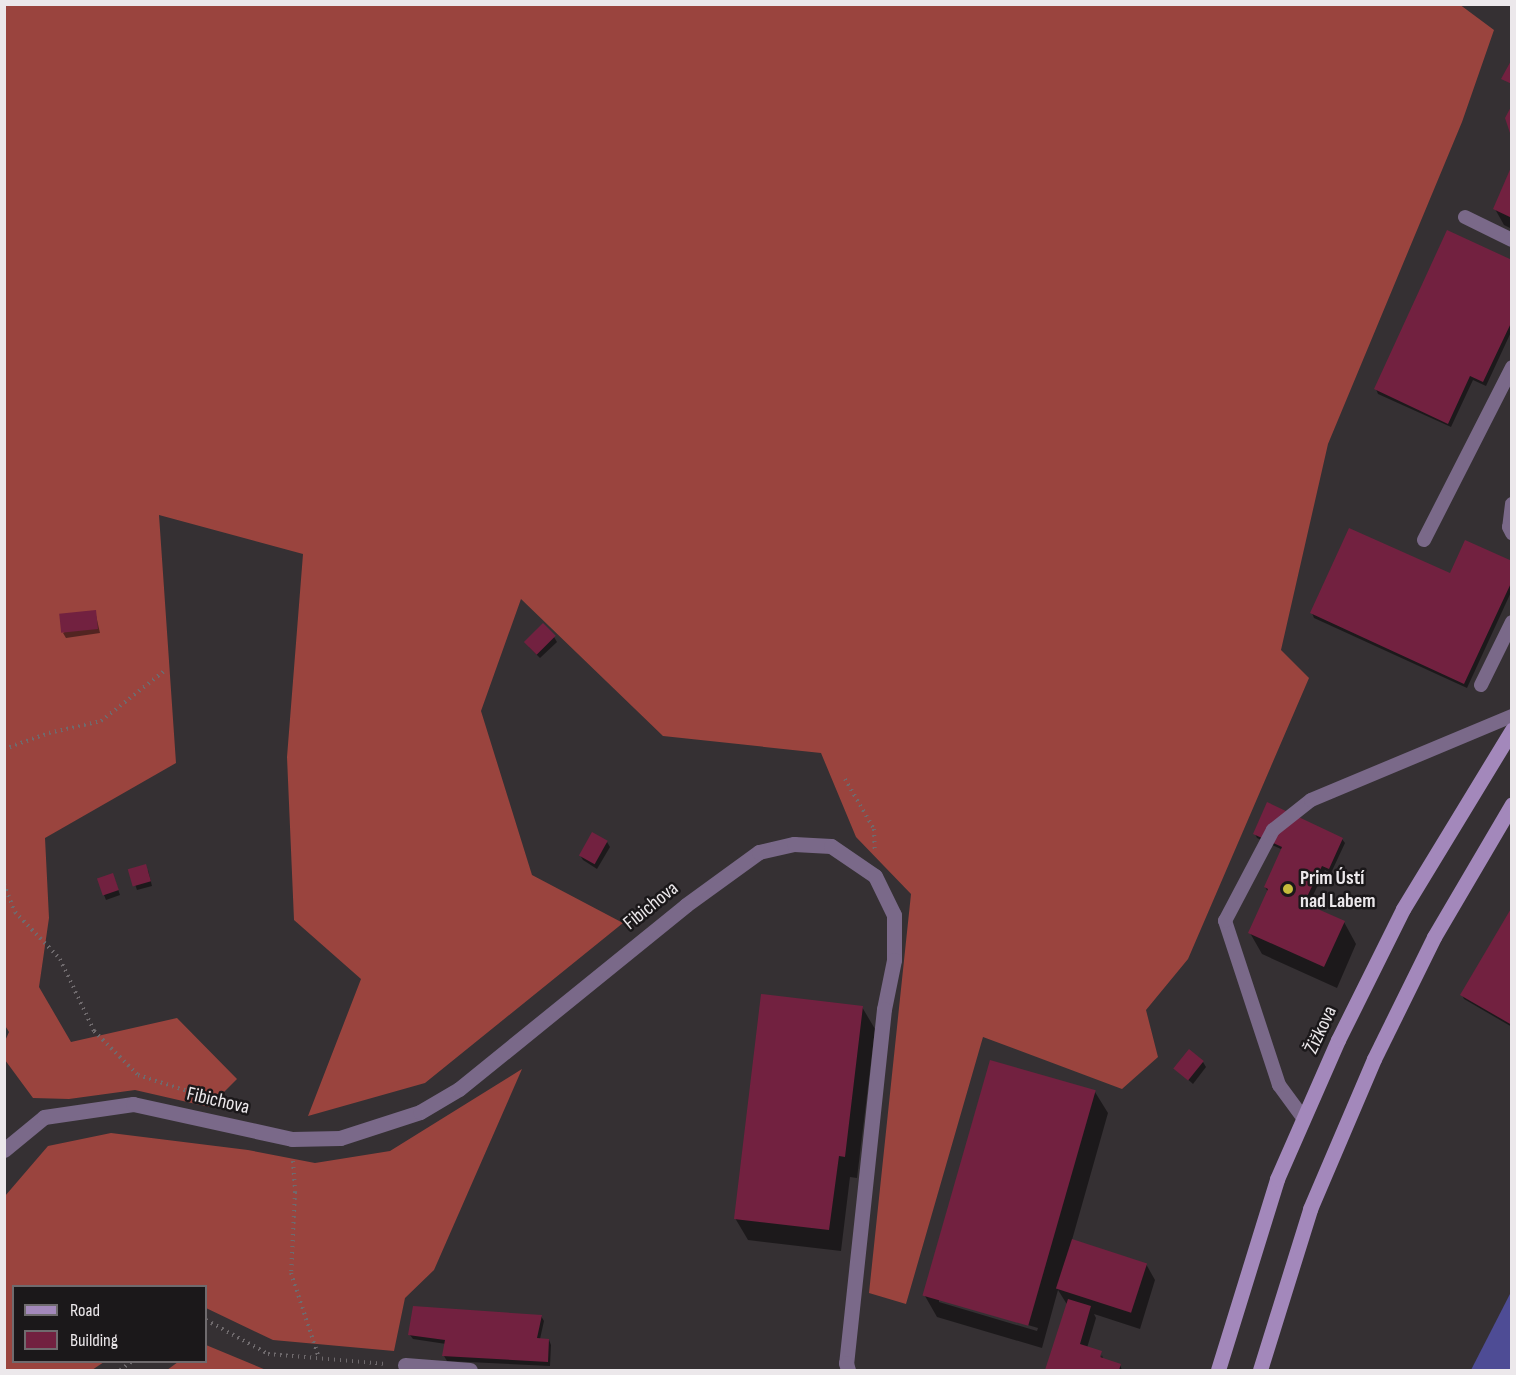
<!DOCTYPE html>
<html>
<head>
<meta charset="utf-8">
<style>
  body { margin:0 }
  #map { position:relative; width:1516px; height:1375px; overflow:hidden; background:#353033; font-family:"Sofia Sans Condensed",sans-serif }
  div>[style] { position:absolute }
  .forest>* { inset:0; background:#9a443e }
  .water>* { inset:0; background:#4e4c95 }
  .shadow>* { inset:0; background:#0007 }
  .building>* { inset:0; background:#722140; transform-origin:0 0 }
  .path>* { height:4px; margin-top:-2px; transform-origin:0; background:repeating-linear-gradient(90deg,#6f6a6d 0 1.5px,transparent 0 6px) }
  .lane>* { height:14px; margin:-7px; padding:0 7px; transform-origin:7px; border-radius:7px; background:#7a6989 }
  .street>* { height:15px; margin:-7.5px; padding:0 7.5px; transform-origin:7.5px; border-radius:7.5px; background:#7a6989 }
  .secondary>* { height:15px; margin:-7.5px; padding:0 7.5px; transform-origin:7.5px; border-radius:7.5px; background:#a388bb }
  .dots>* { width:16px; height:16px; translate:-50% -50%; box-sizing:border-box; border:3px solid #1b181a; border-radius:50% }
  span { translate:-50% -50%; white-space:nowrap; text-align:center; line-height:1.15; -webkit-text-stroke:5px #1b181a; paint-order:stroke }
  .poi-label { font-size:20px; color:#ece8eb; font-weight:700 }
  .left { translate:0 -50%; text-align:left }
  .street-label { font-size:20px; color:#ece8eb }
  .frame { position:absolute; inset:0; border:6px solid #ece8eb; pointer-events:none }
  .legend { position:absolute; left:12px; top:1285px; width:195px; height:78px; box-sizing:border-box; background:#1b181a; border:2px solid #6f6b6e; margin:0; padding:8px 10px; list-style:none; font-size:18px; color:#ece8eb }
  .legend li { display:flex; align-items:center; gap:12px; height:30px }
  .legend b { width:30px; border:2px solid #6f6b6e }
</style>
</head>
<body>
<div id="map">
  <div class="forest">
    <i style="clip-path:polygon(1459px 4px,1494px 30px,1462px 122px,1328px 444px,1281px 650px,1309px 678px,1188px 959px,1146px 1010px,1158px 1057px,1122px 1089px,983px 1037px,906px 1304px,869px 1293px,911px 894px,856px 837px,821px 753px,663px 736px,521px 599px,481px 711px,532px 875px,623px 923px,425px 1083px,308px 1116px,361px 979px,294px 920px,287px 757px,303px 554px,159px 515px,176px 763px,45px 838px,49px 918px,39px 987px,71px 1042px,177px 1018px,237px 1079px,209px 1107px,135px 1090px,69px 1099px,33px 1098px,5px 1060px,5px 1041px,9px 1032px,4px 1024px,5px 5px)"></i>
    <i style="clip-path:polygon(522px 1069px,434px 1270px,405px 1298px,394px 1351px,273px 1340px,206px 1308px,206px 1286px,14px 1286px,14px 1362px,104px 1362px,92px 1370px,5px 1370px,5px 1196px,48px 1146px,111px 1133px,248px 1150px,315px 1163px,390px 1151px)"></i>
    <i style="clip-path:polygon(206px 1345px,266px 1370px,270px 1370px,167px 1370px,178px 1362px,206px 1362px)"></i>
  </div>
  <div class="water">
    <i style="clip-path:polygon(1511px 1292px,1511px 1370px,1471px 1370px)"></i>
  </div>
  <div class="shadow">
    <i style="clip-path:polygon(1512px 169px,1512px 229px,1504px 225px,1495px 209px)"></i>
    <i style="clip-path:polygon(1512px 261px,1512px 330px,1486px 386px,1473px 380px,1451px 427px,1378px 394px,1376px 389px)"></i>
    <i style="clip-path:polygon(1512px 563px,1512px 590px,1467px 688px,1314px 618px,1312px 613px,1450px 575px)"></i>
    <i style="clip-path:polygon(95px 611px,100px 633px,66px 638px,63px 633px)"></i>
    <i style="clip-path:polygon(554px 637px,557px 642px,540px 658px,529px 647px)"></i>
    <i style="clip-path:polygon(1255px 834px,1342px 839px,1345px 843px,1331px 873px,1325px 870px,1308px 906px,1344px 922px,1356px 944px,1337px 988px,1262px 954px,1250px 933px,1268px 892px,1265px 887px,1283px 850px,1257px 838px)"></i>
    <i style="clip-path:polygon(607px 842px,610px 847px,597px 869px,583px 860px,580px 855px)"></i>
    <i style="clip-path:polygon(130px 870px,148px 870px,152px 886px,137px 890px)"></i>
    <i style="clip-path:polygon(115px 880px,120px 895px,106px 900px,104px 895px)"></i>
    <i style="clip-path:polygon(1512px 910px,1512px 1027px,1464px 999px,1462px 995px)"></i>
    <i style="clip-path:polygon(862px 1007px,875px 1029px,857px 1178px,850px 1177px,841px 1251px,748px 1240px,735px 1218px)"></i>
    <i style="clip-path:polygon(1203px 1062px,1206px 1067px,1193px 1084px,1176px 1069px)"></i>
    <i style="clip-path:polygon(evenodd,1095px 1092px,1108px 1113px,1072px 1240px,1146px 1264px,1155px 1280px,1140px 1329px,1094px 1314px,1096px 1318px,1087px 1348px,1101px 1353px,1098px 1364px,1102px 1355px,1103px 1359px,1120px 1365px,1122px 1370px,1046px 1370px,1068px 1306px,1058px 1290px,1042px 1348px,937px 1317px,925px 1296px,1095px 1092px,939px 1299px,1038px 1328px,1037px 1331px,939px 1302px,939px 1299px)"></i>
    <i style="clip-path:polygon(541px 1316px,544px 1321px,540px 1339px,549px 1340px,551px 1345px,550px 1366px,447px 1361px,444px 1356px,446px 1344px,413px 1339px,410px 1335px)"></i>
  </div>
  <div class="building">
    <i style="clip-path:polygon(1512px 59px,1512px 84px,1501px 79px)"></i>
    <i style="clip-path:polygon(1512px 105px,1512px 136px,1511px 136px,1505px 118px)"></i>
    <i style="clip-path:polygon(1512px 165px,1512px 218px,1493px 209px)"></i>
    <i style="clip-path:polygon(1447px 230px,1512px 260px,1512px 321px,1483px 382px,1470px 376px,1448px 424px,1374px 389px)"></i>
    <i style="clip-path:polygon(1349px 528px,1450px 573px,1465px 540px,1512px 561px,1512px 581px,1464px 684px,1310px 613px)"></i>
    <i style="left:96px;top:610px;width:19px;height:37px;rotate:84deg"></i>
    <i style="left:543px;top:623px;width:18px;height:27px;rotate:45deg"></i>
    <i style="clip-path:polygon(1267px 802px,1343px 838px,1329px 869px,1322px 866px,1304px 903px,1345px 921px,1324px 967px,1248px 933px,1268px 889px,1264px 887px,1282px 847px,1253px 834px)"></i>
    <i style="left:592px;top:832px;width:18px;height:27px;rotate:29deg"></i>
    <i style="left:146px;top:864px;width:18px;height:19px;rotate:74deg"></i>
    <i style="left:113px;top:873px;width:18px;height:17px;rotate:71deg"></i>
    <i style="clip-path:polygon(1512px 907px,1512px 1025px,1460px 995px)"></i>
    <i style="clip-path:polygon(761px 994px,863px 1006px,845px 1157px,839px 1156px,829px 1230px,734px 1219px)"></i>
    <i style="left:1189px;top:1049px;width:19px;height:25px;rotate:39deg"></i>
    <i style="left:990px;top:1060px;width:110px;height:245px;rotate:16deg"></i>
    <i style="left:1072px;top:1239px;width:79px;height:52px;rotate:18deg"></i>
    <i style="clip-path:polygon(1068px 1299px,1091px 1306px,1080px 1344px,1102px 1351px,1100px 1357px,1121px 1364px,1119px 1370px,1045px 1370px)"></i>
    <i style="clip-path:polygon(413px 1306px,542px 1315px,537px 1338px,549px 1339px,548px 1362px,442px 1356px,445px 1340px,408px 1335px)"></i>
  </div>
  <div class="path">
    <i style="left:4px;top:749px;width:48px;rotate:-19.6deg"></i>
    <i style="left:49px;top:733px;width:53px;rotate:-13deg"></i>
    <i style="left:101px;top:721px;width:80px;rotate:-38.4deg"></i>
    <i style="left:845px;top:779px;width:58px;rotate:59.9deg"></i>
    <i style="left:874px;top:829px;width:23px;rotate:88deg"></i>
    <i style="left:4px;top:884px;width:30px;rotate:69deg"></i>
    <i style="left:15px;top:912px;width:65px;rotate:46.2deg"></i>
    <i style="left:60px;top:959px;width:80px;rotate:64.7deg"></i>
    <i style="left:94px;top:1031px;width:62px;rotate:45deg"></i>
    <i style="left:138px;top:1075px;width:62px;rotate:17.9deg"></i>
    <i style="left:293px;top:1161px;width:31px;rotate:86deg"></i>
    <i style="left:295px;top:1192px;width:81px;rotate:92.8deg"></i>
    <i style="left:291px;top:1273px;width:89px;rotate:71.8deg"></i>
    <i style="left:206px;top:1320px;width:71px;rotate:28.7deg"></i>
    <i style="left:268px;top:1354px;width:118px;rotate:4.8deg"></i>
    <i style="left:120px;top:1370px;width:14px;rotate:-36deg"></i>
  </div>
  <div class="lane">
    <i style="left:1465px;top:217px;width:52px;rotate:26.1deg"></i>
    <i style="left:1512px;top:504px;width:23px;rotate:97deg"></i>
    <i style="left:1509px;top:527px;width:7px;rotate:63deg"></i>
    <i style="left:1424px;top:540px;width:194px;rotate:-63deg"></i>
    <i style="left:1481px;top:685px;width:70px;rotate:-63.8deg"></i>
    <i style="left:1304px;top:1119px;width:42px;rotate:-126.3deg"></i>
    <i style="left:1279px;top:1085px;width:173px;rotate:-108.2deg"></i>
    <i style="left:1225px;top:921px;width:103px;rotate:-62.2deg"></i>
    <i style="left:1273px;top:830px;width:48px;rotate:-38.3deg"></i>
    <i style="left:1311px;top:800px;width:218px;rotate:-22.7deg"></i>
  </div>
  <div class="street">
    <i style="left:4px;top:1150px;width:52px;rotate:-39.5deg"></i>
    <i style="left:44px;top:1117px;width:90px;rotate:-8.3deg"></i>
    <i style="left:133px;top:1104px;width:163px;rotate:12.4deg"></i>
    <i style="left:292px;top:1139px;width:48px;rotate:-1.2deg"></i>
    <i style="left:340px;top:1138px;width:84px;rotate:-18deg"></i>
    <i style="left:420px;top:1112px;width:45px;rotate:-30.5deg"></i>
    <i style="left:459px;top:1089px;width:292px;rotate:-39deg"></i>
    <i style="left:686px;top:905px;width:90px;rotate:-36deg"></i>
    <i style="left:759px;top:852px;width:36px;rotate:-13deg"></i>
    <i style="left:794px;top:844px;width:37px;rotate:3deg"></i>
    <i style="left:831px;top:846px;width:53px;rotate:34.3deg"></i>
    <i style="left:875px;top:876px;width:43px;rotate:64deg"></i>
    <i style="left:894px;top:915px;width:45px;rotate:90deg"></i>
    <i style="left:894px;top:960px;width:50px;rotate:101.5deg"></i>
    <i style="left:884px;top:1009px;width:356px;rotate:96.1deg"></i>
    <i style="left:846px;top:1363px;width:7px;rotate:74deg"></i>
    <i style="left:405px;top:1365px;width:65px;rotate:4.4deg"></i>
  </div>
  <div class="secondary">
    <i style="left:1218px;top:1370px;width:200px;rotate:-72.8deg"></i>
    <i style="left:1277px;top:1179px;width:152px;rotate:-66.3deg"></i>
    <i style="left:1338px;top:1040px;width:146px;rotate:-63.6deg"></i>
    <i style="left:1403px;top:909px;width:210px;rotate:-58.7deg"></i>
    <i style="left:1260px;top:1370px;width:169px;rotate:-72.7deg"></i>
    <i style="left:1310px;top:1209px;width:163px;rotate:-66.9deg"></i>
    <i style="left:1374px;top:1059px;width:136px;rotate:-63.8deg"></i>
    <i style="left:1434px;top:937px;width:154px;rotate:-59.6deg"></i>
  </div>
  <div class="dots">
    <i style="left:1288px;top:889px;background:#c6bc3c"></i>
  </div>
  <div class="poi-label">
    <span class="left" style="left:1300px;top:890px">Prim Ústí<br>nad Labem</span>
  </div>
  <div class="street-label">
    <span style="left:651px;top:906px;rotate:-39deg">Fibichova</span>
    <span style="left:1321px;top:1030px;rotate:-65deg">Žižkova</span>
    <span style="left:218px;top:1101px;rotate:13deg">Fibichova</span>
  </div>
  <div class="frame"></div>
  <ul class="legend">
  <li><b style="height:8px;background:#a388bb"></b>Road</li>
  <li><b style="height:16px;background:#722140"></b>Building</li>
  </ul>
</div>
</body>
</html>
